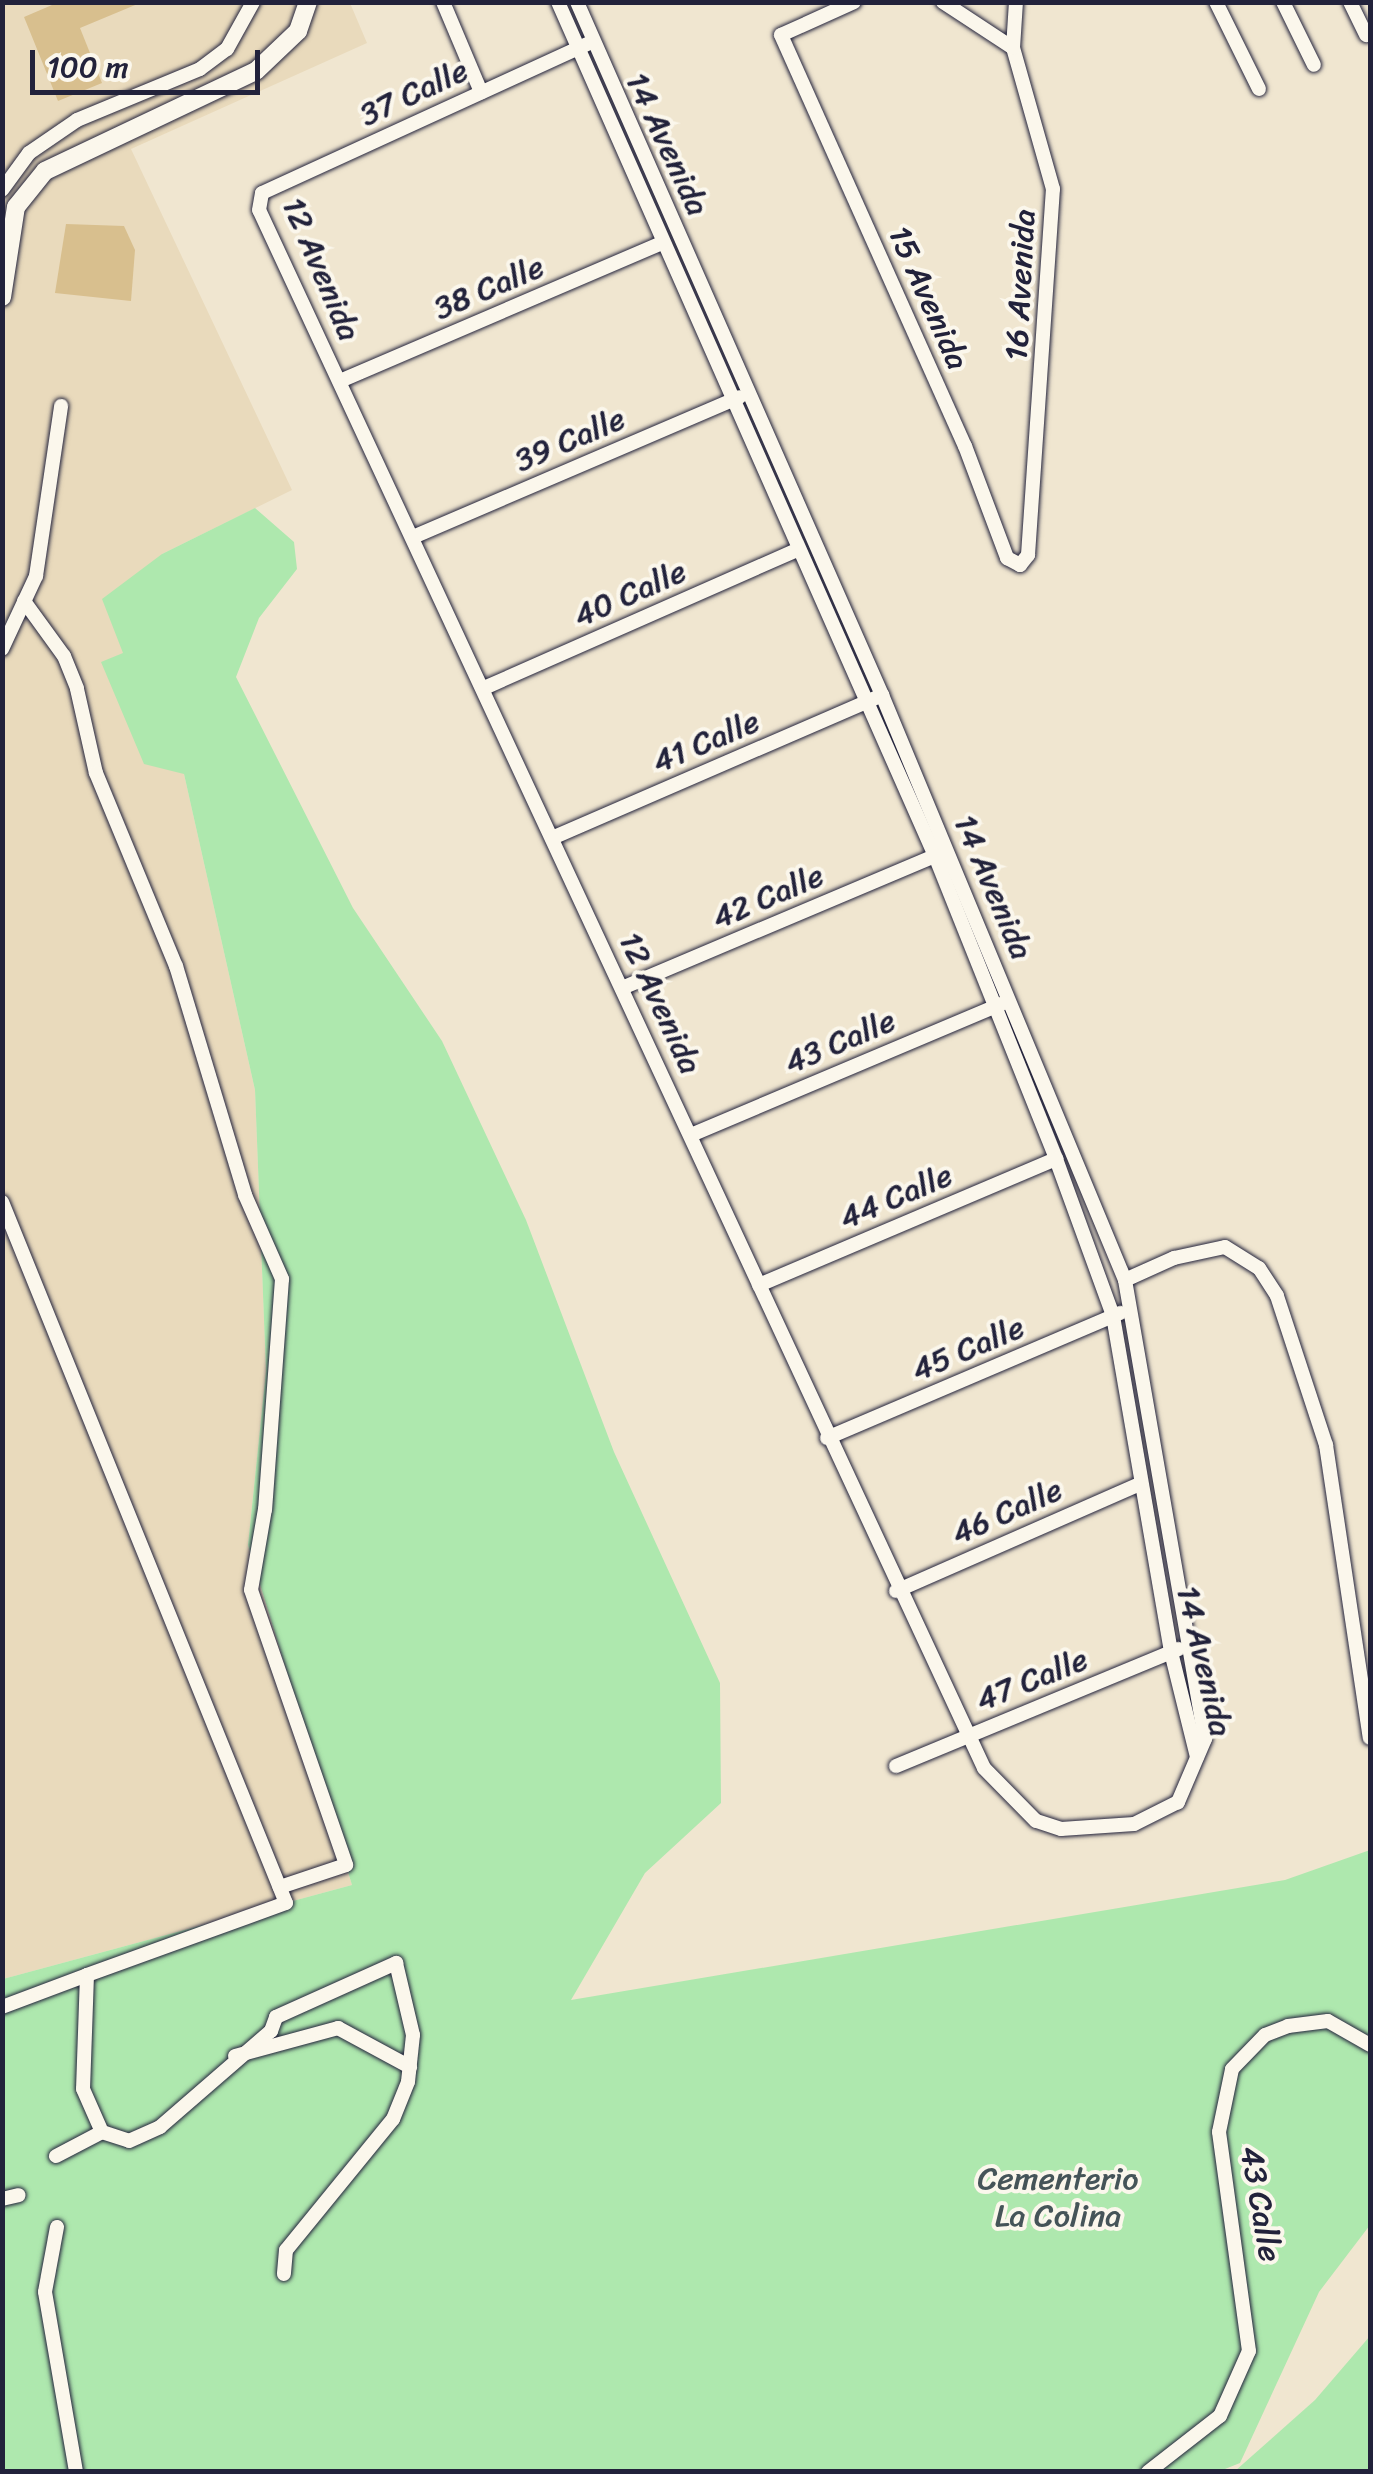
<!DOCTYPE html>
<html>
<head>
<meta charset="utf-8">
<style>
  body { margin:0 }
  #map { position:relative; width:1373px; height:2474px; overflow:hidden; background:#f0e6d0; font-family:Sriracha,sans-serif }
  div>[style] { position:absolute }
  .built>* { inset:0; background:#e9dabc }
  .green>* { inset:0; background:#aee8ae }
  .building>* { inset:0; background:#d8bf8e }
  .roads { filter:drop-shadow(0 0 2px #22223b) drop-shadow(0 0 2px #22223b) }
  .minor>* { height:14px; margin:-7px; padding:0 7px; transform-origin:7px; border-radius:7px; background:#fbf7ec }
  .tertiary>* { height:18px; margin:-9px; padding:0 9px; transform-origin:9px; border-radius:9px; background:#fbf7ec }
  span { translate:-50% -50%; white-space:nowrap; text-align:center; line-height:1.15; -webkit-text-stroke:8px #fbf7ec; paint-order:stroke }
  .street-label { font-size:32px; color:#22223b }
  .park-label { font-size:32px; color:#455458 }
  .frame { position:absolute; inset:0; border:5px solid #22223b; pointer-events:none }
  .scale { position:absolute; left:30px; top:50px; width:230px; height:45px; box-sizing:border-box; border:5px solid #22223b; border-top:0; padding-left:12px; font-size:30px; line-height:35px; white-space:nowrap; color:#22223b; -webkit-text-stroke:8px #fbf7ec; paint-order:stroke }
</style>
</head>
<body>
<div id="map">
  <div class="built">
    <i style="clip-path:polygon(3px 3px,350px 3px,367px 43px,131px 149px,292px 490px,162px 554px,184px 774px,255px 1090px,266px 1371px,248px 1545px,352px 1885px,3px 1979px)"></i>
  </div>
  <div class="green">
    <i style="clip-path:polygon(255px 508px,294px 542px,297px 569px,259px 618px,236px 677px,353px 908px,442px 1041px,526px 1220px,614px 1452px,720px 1683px,721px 1803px,645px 1873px,571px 2000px,1285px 1880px,1370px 1850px,1370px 2225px,1319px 2292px,1240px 2463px,1220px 2471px,3px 2472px,3px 1979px,352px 1885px,248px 1545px,266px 1371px,255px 1090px,184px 774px,144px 764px,101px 662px,123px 653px,102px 599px,162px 554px)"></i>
    <i style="clip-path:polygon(1370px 2336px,1370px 2471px,1235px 2471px,1315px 2400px)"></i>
  </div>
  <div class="building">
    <i style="clip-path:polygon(59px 2px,140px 3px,80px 28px,102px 83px,58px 101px,24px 17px)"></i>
    <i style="clip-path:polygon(66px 224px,124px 226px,135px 250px,131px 301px,55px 293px)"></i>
  </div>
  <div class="roads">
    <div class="minor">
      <i style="left:443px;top:2px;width:98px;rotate:67.1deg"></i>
      <i style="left:558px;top:2px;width:934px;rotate:66.18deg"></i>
      <i style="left:935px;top:856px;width:326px;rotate:68.2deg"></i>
      <i style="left:1056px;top:1159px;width:167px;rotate:70deg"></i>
      <i style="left:1113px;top:1316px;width:341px;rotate:80.2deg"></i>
      <i style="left:1171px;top:1652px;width:108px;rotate:76.1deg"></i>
      <i style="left:577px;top:2px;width:757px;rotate:66.24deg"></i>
      <i style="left:882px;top:695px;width:633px;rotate:67.44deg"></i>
      <i style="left:1125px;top:1280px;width:466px;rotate:80.1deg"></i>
      <i style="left:1205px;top:1739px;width:69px;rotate:113.2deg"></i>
      <i style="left:1178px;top:1802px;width:49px;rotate:153.4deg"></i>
      <i style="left:1134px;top:1824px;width:73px;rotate:176.1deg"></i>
      <i style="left:1061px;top:1829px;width:26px;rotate:-162deg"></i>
      <i style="left:1036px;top:1821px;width:74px;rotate:-134.5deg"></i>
      <i style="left:984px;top:1768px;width:1718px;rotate:-114.95deg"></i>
      <i style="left:259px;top:210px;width:17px;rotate:-80deg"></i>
      <i style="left:262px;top:193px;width:361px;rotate:-24.6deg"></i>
      <i style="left:854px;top:2px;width:80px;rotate:155.7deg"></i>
      <i style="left:781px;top:35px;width:450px;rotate:65.9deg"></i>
      <i style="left:965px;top:446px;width:120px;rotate:69.4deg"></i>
      <i style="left:1007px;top:558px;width:15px;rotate:28deg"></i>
      <i style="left:1020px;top:565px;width:13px;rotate:-51deg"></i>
      <i style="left:1028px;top:555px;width:367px;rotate:-86.1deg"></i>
      <i style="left:1053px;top:189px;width:147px;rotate:-105.8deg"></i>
      <i style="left:1013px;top:48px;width:84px;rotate:-146.7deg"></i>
      <i style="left:1216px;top:2px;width:97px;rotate:63.7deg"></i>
      <i style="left:1283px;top:2px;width:70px;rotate:63.8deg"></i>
      <i style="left:1350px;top:2px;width:37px;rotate:64deg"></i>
      <i style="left:1013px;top:48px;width:46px;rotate:-86.3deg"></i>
      <i style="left:2px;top:190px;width:46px;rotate:-53.9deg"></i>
      <i style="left:29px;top:153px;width:58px;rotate:-34.5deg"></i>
      <i style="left:77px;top:120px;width:133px;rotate:-22.5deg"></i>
      <i style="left:200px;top:69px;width:34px;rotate:-37deg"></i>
      <i style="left:227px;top:49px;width:54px;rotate:-61deg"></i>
      <i style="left:340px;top:381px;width:347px;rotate:-23.2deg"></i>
      <i style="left:413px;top:537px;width:355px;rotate:-23.2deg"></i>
      <i style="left:24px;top:601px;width:68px;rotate:54deg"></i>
      <i style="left:64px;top:656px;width:35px;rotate:68deg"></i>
      <i style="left:77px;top:689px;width:86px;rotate:77.3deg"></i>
      <i style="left:96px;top:773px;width:209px;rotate:67.5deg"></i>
      <i style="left:176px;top:966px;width:239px;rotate:73.2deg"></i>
      <i style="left:245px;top:1195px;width:92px;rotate:66.2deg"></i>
      <i style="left:282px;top:1279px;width:231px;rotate:94.2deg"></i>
      <i style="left:265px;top:1509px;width:82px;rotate:99.8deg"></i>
      <i style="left:251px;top:1590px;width:291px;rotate:70.9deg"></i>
      <i style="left:346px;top:1865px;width:70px;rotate:161.6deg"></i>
      <i style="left:2px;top:649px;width:81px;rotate:-65deg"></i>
      <i style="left:36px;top:576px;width:172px;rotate:-81.6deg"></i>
      <i style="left:484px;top:688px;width:342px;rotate:-23.8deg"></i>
      <i style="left:552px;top:838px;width:360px;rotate:-23.4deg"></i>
      <i style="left:622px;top:988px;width:340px;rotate:-22.9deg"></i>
      <i style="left:691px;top:1135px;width:337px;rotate:-22.9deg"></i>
      <i style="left:2px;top:1202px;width:756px;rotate:67.95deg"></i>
      <i style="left:286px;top:1903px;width:212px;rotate:160.1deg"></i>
      <i style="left:87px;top:1975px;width:114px;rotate:92deg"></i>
      <i style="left:83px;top:2089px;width:47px;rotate:66.2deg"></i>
      <i style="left:102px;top:2132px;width:52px;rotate:152.4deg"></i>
      <i style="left:1125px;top:1280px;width:54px;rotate:-24.2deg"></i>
      <i style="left:1174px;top:1258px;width:52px;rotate:-12.2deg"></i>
      <i style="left:1225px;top:1247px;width:40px;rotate:32deg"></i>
      <i style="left:1259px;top:1268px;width:33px;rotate:57deg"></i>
      <i style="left:1277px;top:1296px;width:157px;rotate:71.8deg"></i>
      <i style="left:1326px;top:1445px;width:296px;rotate:81.5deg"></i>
      <i style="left:759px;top:1285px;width:323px;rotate:-23deg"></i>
      <i style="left:827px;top:1438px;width:319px;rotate:-23.1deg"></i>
      <i style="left:896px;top:1591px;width:266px;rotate:-23.7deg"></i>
      <i style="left:896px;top:1766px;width:306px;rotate:-22.5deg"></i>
      <i style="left:2px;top:2007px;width:91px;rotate:-20.6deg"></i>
      <i style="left:235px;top:2056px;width:107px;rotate:-15.2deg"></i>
      <i style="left:338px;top:2028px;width:82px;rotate:28.4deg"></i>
      <i style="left:102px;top:2132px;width:28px;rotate:18deg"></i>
      <i style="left:129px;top:2141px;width:34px;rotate:-24deg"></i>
      <i style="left:160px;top:2127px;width:147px;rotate:-40.9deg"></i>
      <i style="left:271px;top:2031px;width:15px;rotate:-70deg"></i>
      <i style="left:276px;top:2017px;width:132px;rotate:-24.2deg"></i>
      <i style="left:396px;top:1963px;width:74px;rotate:76.7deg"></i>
      <i style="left:413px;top:2035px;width:47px;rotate:96.1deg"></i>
      <i style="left:408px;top:2082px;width:40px;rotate:112deg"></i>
      <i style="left:393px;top:2119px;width:169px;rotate:129.2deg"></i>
      <i style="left:286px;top:2250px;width:24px;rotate:95deg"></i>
      <i style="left:2px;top:2199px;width:17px;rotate:-13deg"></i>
      <i style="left:57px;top:2227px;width:66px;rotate:100.5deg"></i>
      <i style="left:45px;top:2292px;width:183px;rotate:80.2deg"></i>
      <i style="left:1148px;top:2472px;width:91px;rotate:-37.9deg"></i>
      <i style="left:1220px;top:2416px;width:71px;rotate:-66deg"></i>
      <i style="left:1249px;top:2351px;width:221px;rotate:-97.8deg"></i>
      <i style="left:1219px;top:2132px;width:64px;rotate:-78.3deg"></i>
      <i style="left:1232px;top:2069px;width:47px;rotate:-45.9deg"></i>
      <i style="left:1265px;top:2035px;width:25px;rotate:-21deg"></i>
      <i style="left:1288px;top:2026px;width:40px;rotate:-7.1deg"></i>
      <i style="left:1328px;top:2021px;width:48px;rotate:29.7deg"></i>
    </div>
    <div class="tertiary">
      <i style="left:2px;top:297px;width:91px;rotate:-81.2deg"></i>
      <i style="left:16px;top:207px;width:46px;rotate:-51.1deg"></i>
      <i style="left:45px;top:171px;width:233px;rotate:-25.4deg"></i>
      <i style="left:256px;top:71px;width:58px;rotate:-43.6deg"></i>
      <i style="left:298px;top:31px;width:31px;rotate:-71deg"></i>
    </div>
  </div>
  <div class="street-label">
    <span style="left:414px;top:93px;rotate:-25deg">37 Calle</span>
    <span style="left:667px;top:144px;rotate:65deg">14 Avenida</span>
    <span style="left:321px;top:269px;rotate:67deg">12 Avenida</span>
    <span style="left:1021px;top:285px;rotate:-87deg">16 Avenida</span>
    <span style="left:489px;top:288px;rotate:-23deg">38 Calle</span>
    <span style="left:928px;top:298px;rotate:66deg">15 Avenida</span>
    <span style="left:570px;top:440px;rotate:-23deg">39 Calle</span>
    <span style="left:630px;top:594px;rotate:-24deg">40 Calle</span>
    <span style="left:706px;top:742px;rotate:-23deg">41 Calle</span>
    <span style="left:993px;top:887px;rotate:67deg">14 Avenida</span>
    <span style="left:768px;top:897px;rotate:-23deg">42 Calle</span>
    <span style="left:660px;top:1003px;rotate:65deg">12 Avenida</span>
    <span style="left:840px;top:1042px;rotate:-23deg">43 Calle</span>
    <span style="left:896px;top:1197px;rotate:-23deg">44 Calle</span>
    <span style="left:968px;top:1349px;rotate:-23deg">45 Calle</span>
    <span style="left:1007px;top:1512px;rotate:-24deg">46 Calle</span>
    <span style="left:1204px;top:1661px;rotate:77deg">14 Avenida</span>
    <span style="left:1032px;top:1680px;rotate:-22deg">47 Calle</span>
    <span style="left:1260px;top:2204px;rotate:80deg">43 Calle</span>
  </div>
  <div class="park-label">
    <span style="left:1058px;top:2198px">Cementerio<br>La Colina</span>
  </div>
  <div class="frame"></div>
  <div class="scale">100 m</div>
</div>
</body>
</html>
